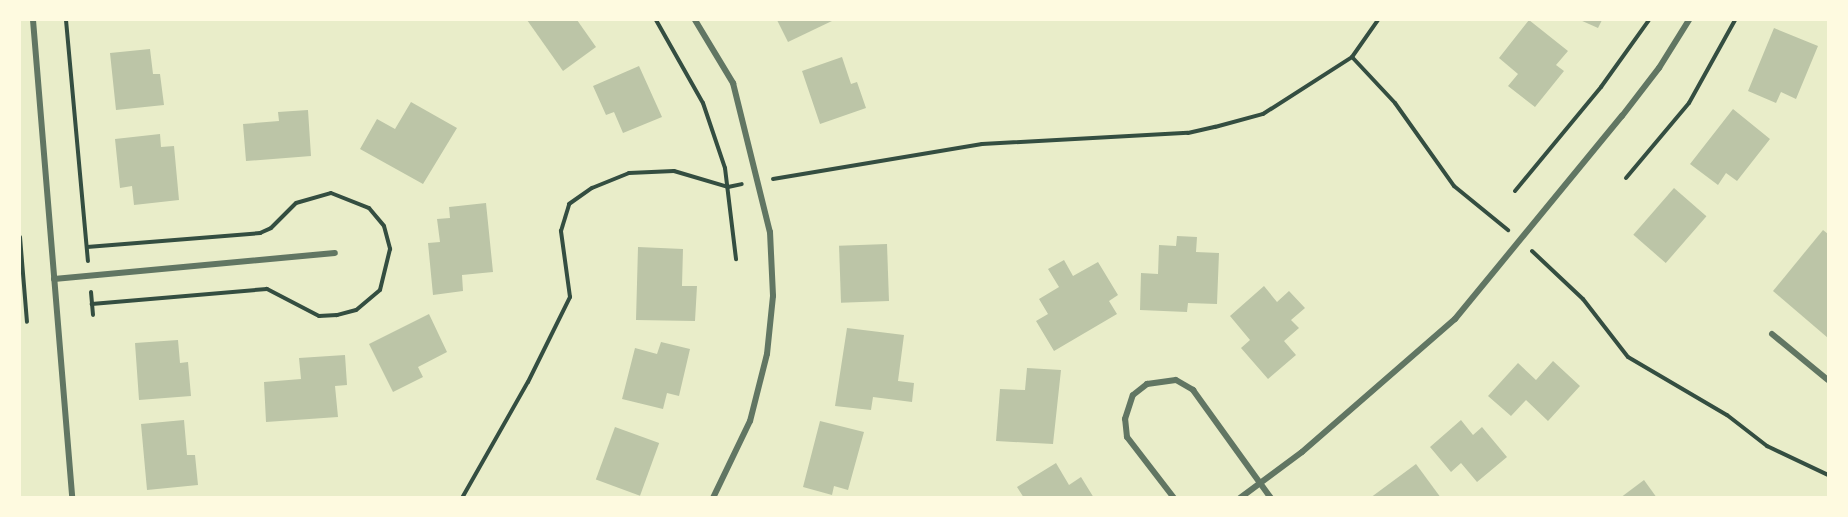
<!DOCTYPE html>
<html>
<head>
<meta charset="utf-8">
<style>
  body { margin:0 }
  #map { position:relative; width:1848px; height:517px; overflow:hidden; background:#e9edc9; font-family:Roboto,sans-serif }
  div>[style] { position:absolute }
  .building>* { inset:0; background:#bcc5a7; transform-origin:0 0 }
  .path>* { height:4px; margin:-2px; padding:0 2px; transform-origin:2px; border-radius:2px; background:#344e41 }
  .minor>* { height:6px; margin:-3px; padding:0 3px; transform-origin:3px; border-radius:3px; background:#617663 }
  span { translate:-50% -50%; white-space:nowrap; text-align:center; line-height:1.15; -webkit-text-stroke:4.5px #fefae0; paint-order:stroke }
  .frame { position:absolute; inset:0; border:21px solid #fefae0; pointer-events:none }
</style>
</head>
<body>
<div id="map">
  <div class="building">
    <i style="clip-path:polygon(527px 20px,577px 20px,596px 47px,563px 71px)"></i>
    <i style="clip-path:polygon(777px 20px,834px 20px,788px 42px)"></i>
    <i style="clip-path:polygon(1529px 20px,1568px 51px,1556px 65px,1564px 71px,1535px 107px,1508px 86px,1518px 74px,1499px 58px)"></i>
    <i style="clip-path:polygon(1580px 20px,1602px 20px,1598px 28px)"></i>
    <i style="clip-path:polygon(1774px 28px,1818px 46px,1796px 99px,1781px 92px,1776px 103px,1748px 91px)"></i>
    <i style="clip-path:polygon(150px 49px,153px 74px,160px 74px,164px 105px,116px 110px,110px 53px)"></i>
    <i style="clip-path:polygon(842px 57px,851px 84px,857px 82px,866px 108px,820px 124px,802px 71px)"></i>
    <i style="clip-path:polygon(639px 66px,662px 117px,623px 133px,614px 112px,606px 115px,593px 86px)"></i>
    <i style="clip-path:polygon(411px 102px,457px 128px,423px 184px,360px 149px,377px 119px,395px 129px)"></i>
    <i style="clip-path:polygon(1733px 109px,1770px 139px,1737px 181px,1726px 173px,1718px 185px,1690px 164px)"></i>
    <i style="clip-path:polygon(308px 110px,311px 156px,246px 161px,243px 124px,279px 121px,278px 112px)"></i>
    <i style="clip-path:polygon(160px 134px,161px 147px,174px 146px,179px 200px,134px 205px,132px 186px,120px 188px,115px 139px)"></i>
    <i style="left:1674px;top:188px;width:43px;height:62px;rotate:41deg"></i>
    <i style="clip-path:polygon(486px 203px,493px 272px,462px 275px,463px 291px,433px 295px,428px 243px,440px 242px,437px 219px,450px 218px,449px 207px)"></i>
    <i style="clip-path:polygon(1823px 230px,1828px 234px,1828px 338px,1773px 291px)"></i>
    <i style="clip-path:polygon(1177px 236px,1197px 237px,1196px 252px,1219px 253px,1217px 304px,1188px 303px,1187px 312px,1140px 310px,1141px 273px,1158px 274px,1159px 245px,1176px 246px)"></i>
    <i style="left:887px;top:244px;width:57px;height:48px;rotate:88deg"></i>
    <i style="clip-path:polygon(638px 247px,683px 249px,682px 286px,697px 286px,695px 321px,636px 320px)"></i>
    <i style="clip-path:polygon(1064px 260px,1073px 276px,1098px 262px,1118px 295px,1109px 301px,1117px 314px,1054px 351px,1036px 321px,1048px 314px,1039px 299px,1059px 287px,1048px 269px)"></i>
    <i style="clip-path:polygon(1264px 286px,1277px 302px,1289px 291px,1305px 308px,1291px 320px,1299px 328px,1284px 341px,1296px 355px,1268px 379px,1241px 348px,1250px 340px,1230px 316px)"></i>
    <i style="clip-path:polygon(429px 314px,447px 352px,418px 367px,423px 377px,393px 392px,369px 344px)"></i>
    <i style="clip-path:polygon(847px 328px,904px 335px,898px 381px,914px 383px,912px 402px,873px 397px,871px 410px,835px 406px)"></i>
    <i style="clip-path:polygon(178px 340px,180px 363px,188px 362px,191px 396px,139px 400px,135px 343px)"></i>
    <i style="clip-path:polygon(661px 342px,690px 349px,679px 396px,667px 393px,663px 409px,622px 399px,635px 348px,657px 354px)"></i>
    <i style="clip-path:polygon(345px 355px,347px 385px,335px 386px,338px 417px,266px 422px,264px 382px,301px 379px,299px 358px)"></i>
    <i style="clip-path:polygon(1553px 361px,1580px 386px,1548px 421px,1526px 400px,1511px 416px,1488px 396px,1518px 363px,1536px 380px)"></i>
    <i style="clip-path:polygon(1027px 368px,1061px 370px,1053px 444px,996px 441px,1000px 389px,1025px 390px)"></i>
    <i style="clip-path:polygon(184px 420px,187px 455px,195px 455px,198px 485px,147px 490px,141px 424px)"></i>
    <i style="clip-path:polygon(1461px 420px,1473px 435px,1482px 427px,1507px 457px,1477px 482px,1461px 463px,1451px 472px,1430px 447px)"></i>
    <i style="clip-path:polygon(820px 421px,864px 432px,848px 490px,834px 486px,832px 495px,803px 487px)"></i>
    <i style="left:615px;top:427px;width:47px;height:56px;rotate:20deg"></i>
    <i style="clip-path:polygon(1056px 463px,1069px 485px,1081px 477px,1094px 498px,1024px 498px,1017px 487px)"></i>
    <i style="clip-path:polygon(1416px 464px,1441px 498px,1370px 498px)"></i>
    <i style="clip-path:polygon(1644px 480px,1657px 498px,1620px 498px)"></i>
  </div>
  <div class="path">
    <i style="left:66px;top:20px;width:242px;rotate:84.8deg"></i>
    <i style="left:656px;top:20px;width:95px;rotate:60.5deg"></i>
    <i style="left:703px;top:103px;width:69px;rotate:71.3deg"></i>
    <i style="left:725px;top:168px;width:92px;rotate:83.1deg"></i>
    <i style="left:1352px;top:57px;width:63px;rotate:46.9deg"></i>
    <i style="left:1395px;top:103px;width:102px;rotate:54.6deg"></i>
    <i style="left:1454px;top:186px;width:70px;rotate:39.2deg"></i>
    <i style="left:1626px;top:178px;width:98px;rotate:-50deg"></i>
    <i style="left:1689px;top:103px;width:95px;rotate:-61deg"></i>
    <i style="left:773px;top:179px;width:212px;rotate:-9.5deg"></i>
    <i style="left:982px;top:144px;width:206px;rotate:-3.1deg"></i>
    <i style="left:1188px;top:133px;width:28px;rotate:-13deg"></i>
    <i style="left:1215px;top:127px;width:50px;rotate:-15.2deg"></i>
    <i style="left:1263px;top:114px;width:106px;rotate:-32.6deg"></i>
    <i style="left:1352px;top:57px;width:45px;rotate:-54.9deg"></i>
    <i style="left:1515px;top:191px;width:135px;rotate:-50.4deg"></i>
    <i style="left:1601px;top:87px;width:82px;rotate:-54.4deg"></i>
    <i style="left:20px;top:237px;width:85px;rotate:85.3deg"></i>
    <i style="left:87px;top:247px;width:174px;rotate:-4.6deg"></i>
    <i style="left:260px;top:233px;width:12px;rotate:-24deg"></i>
    <i style="left:271px;top:228px;width:35px;rotate:-45deg"></i>
    <i style="left:296px;top:203px;width:36px;rotate:-16deg"></i>
    <i style="left:331px;top:193px;width:41px;rotate:21.5deg"></i>
    <i style="left:369px;top:208px;width:23px;rotate:50deg"></i>
    <i style="left:384px;top:226px;width:24px;rotate:75deg"></i>
    <i style="left:390px;top:249px;width:42px;rotate:103.7deg"></i>
    <i style="left:380px;top:290px;width:31px;rotate:140deg"></i>
    <i style="left:356px;top:310px;width:20px;rotate:165deg"></i>
    <i style="left:337px;top:315px;width:18px;rotate:177deg"></i>
    <i style="left:319px;top:316px;width:59px;rotate:-152.6deg"></i>
    <i style="left:267px;top:289px;width:176px;rotate:175.1deg"></i>
    <i style="left:1532px;top:251px;width:70px;rotate:43.3deg"></i>
    <i style="left:1583px;top:299px;width:73px;rotate:52.2deg"></i>
    <i style="left:1628px;top:357px;width:115px;rotate:30.4deg"></i>
    <i style="left:1727px;top:415px;width:51px;rotate:37.8deg"></i>
    <i style="left:1767px;top:446px;width:68px;rotate:25.4deg"></i>
    <i style="left:91px;top:292px;width:23px;rotate:85deg"></i>
    <i style="left:462px;top:498px;width:133px;rotate:-60.4deg"></i>
    <i style="left:528px;top:382px;width:95px;rotate:-63.7deg"></i>
    <i style="left:570px;top:297px;width:67px;rotate:-97.8deg"></i>
    <i style="left:561px;top:231px;width:28px;rotate:-73deg"></i>
    <i style="left:569px;top:204px;width:28px;rotate:-35deg"></i>
    <i style="left:592px;top:188px;width:40px;rotate:-22deg"></i>
    <i style="left:629px;top:173px;width:45px;rotate:-2.5deg"></i>
    <i style="left:674px;top:171px;width:56px;rotate:16.5deg"></i>
    <i style="left:728px;top:187px;width:14px;rotate:-12deg"></i>
  </div>
  <div class="minor">
    <i style="left:33px;top:20px;width:480px;rotate:85.3deg"></i>
    <i style="left:695px;top:20px;width:74px;rotate:58.9deg"></i>
    <i style="left:733px;top:83px;width:154px;rotate:76.1deg"></i>
    <i style="left:770px;top:232px;width:64px;rotate:87.3deg"></i>
    <i style="left:773px;top:296px;width:58px;rotate:95.9deg"></i>
    <i style="left:767px;top:354px;width:69px;rotate:104.2deg"></i>
    <i style="left:750px;top:421px;width:85px;rotate:115.7deg"></i>
    <i style="left:54px;top:279px;width:282px;rotate:-5.3deg"></i>
    <i style="left:1772px;top:334px;width:72px;rotate:39.4deg"></i>
    <i style="left:1174px;top:498px;width:77px;rotate:-127.6deg"></i>
    <i style="left:1127px;top:437px;width:18px;rotate:-96deg"></i>
    <i style="left:1125px;top:419px;width:25px;rotate:-72deg"></i>
    <i style="left:1133px;top:395px;width:18px;rotate:-38deg"></i>
    <i style="left:1147px;top:384px;width:29px;rotate:-8deg"></i>
    <i style="left:1176px;top:380px;width:20px;rotate:30deg"></i>
    <i style="left:1193px;top:390px;width:133px;rotate:54.2deg"></i>
    <i style="left:1240px;top:498px;width:77px;rotate:-36.6deg"></i>
    <i style="left:1302px;top:452px;width:203px;rotate:-41deg"></i>
    <i style="left:1455px;top:319px;width:263px;rotate:-50.6deg"></i>
    <i style="left:1622px;top:116px;width:61px;rotate:-52.4deg"></i>
    <i style="left:1659px;top:68px;width:57px;rotate:-58deg"></i>
  </div>
  <div class="frame"></div>
</div>
</body>
</html>
